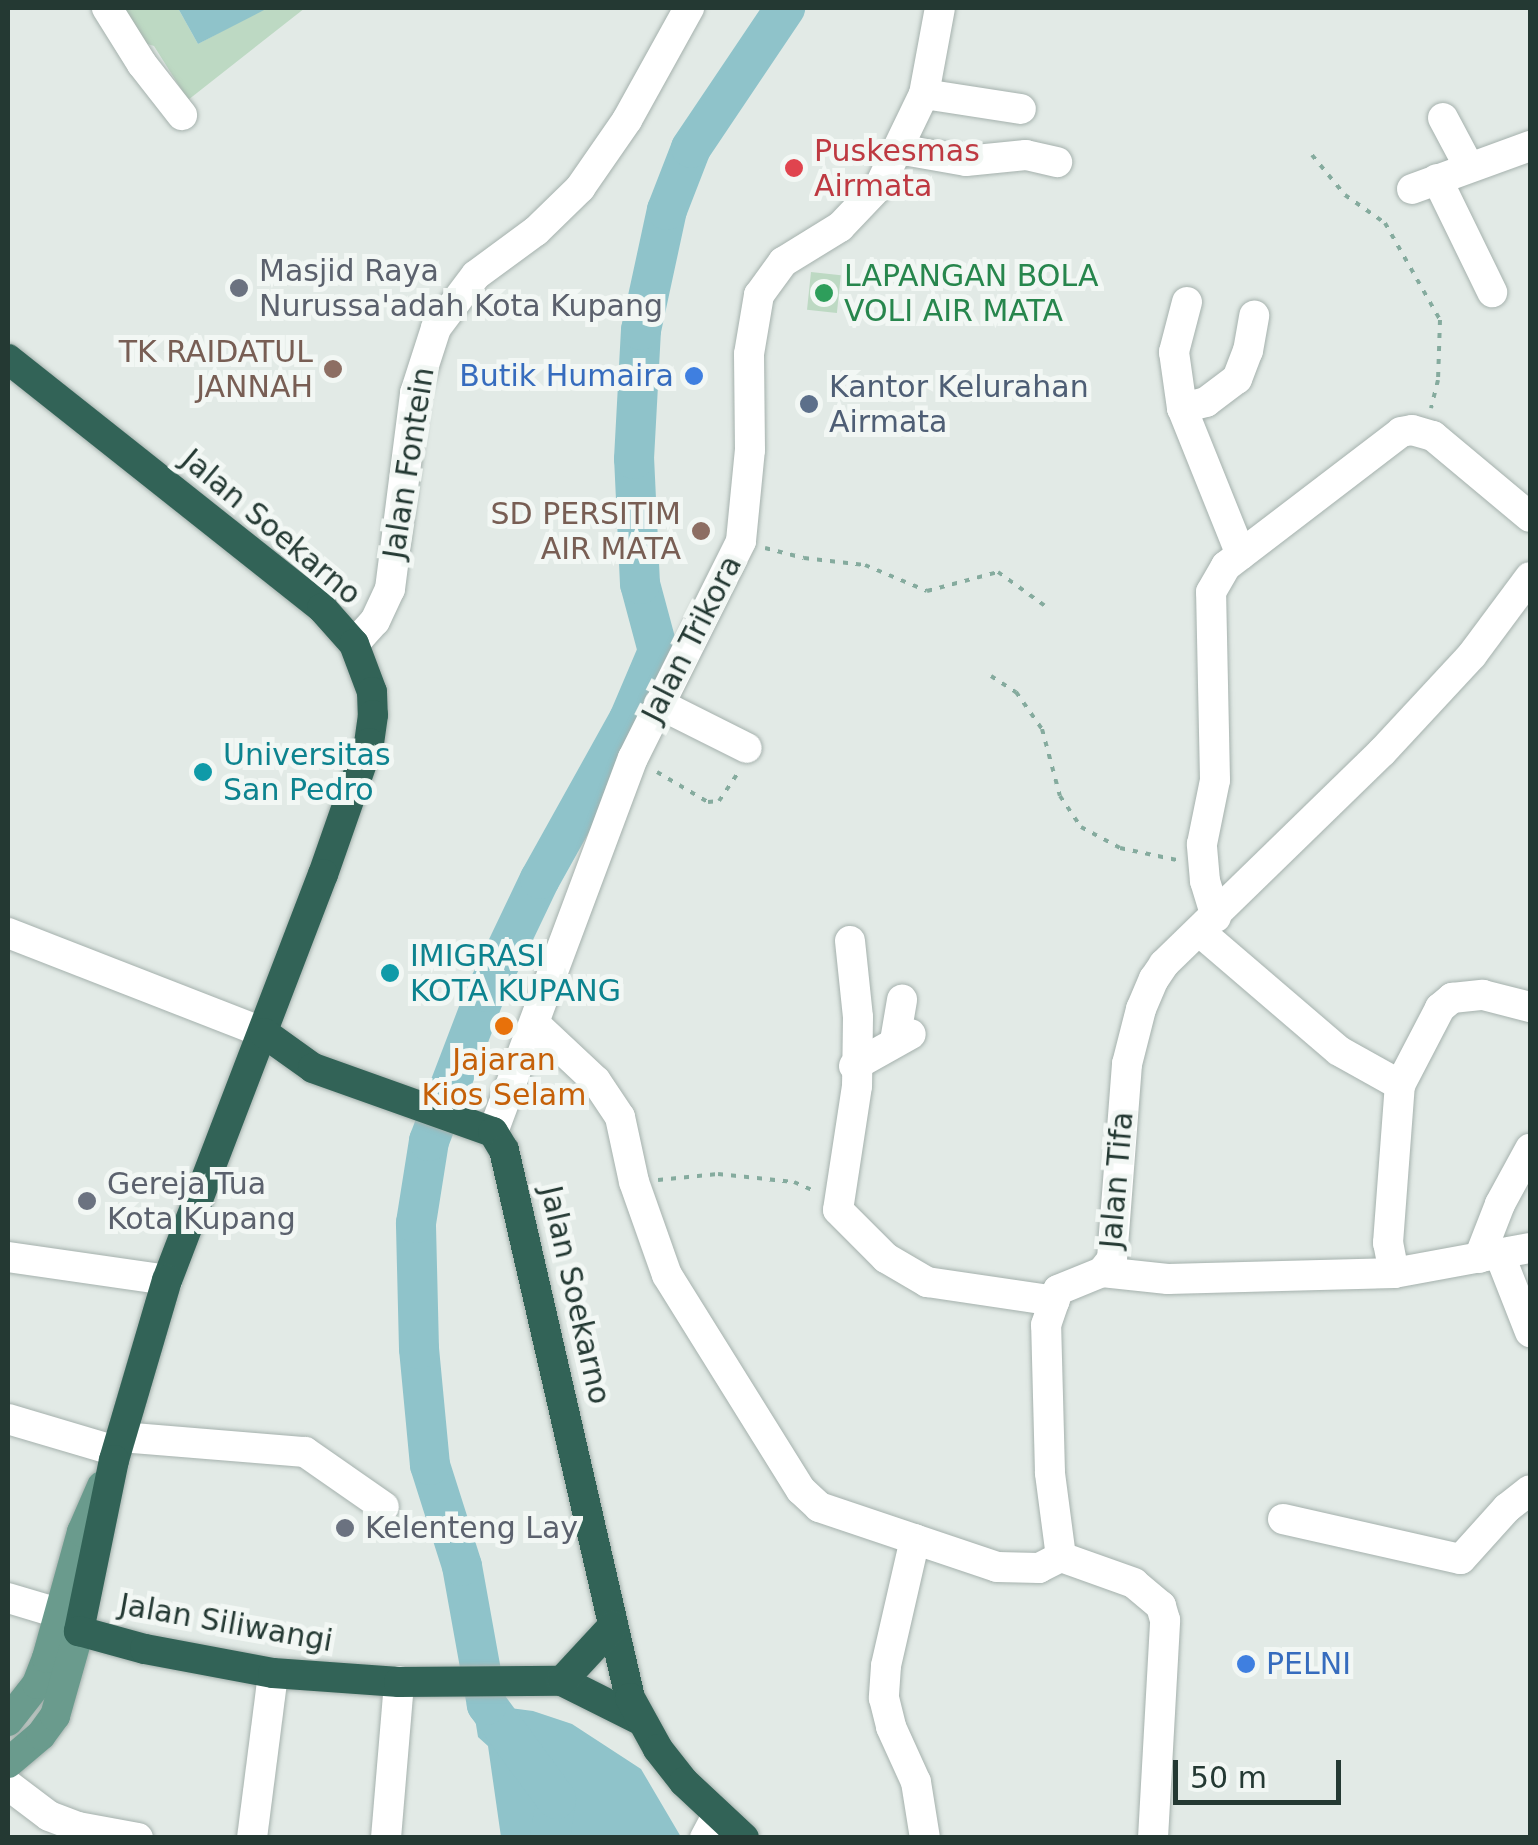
<!DOCTYPE html>
<html>
<head>
<meta charset="utf-8">
<style>
  body { margin:0 }
  #map { position:relative; width:1538px; height:1845px; overflow:hidden; background:#e2eae6; font-family:"DejaVu Sans",sans-serif }
  div>[style] { position:absolute }
  .green>* { inset:0; background:#bdd9c3; transform-origin:0 0 }
  .water>* { inset:0; background:#8fc3ca }
  .river>* { height:40px; margin:-20px; padding:0 20px; transform-origin:20px; border-radius:20px; background:#8fc3ca }
  .path>* { height:4px; margin-top:-2px; transform-origin:0; background:repeating-linear-gradient(90deg,#85ab9e 0 5px,transparent 0 13px) }
  .roads { filter:drop-shadow(0 0 2px #a5b1ad) drop-shadow(0 0 2px #a5b1ad) }
  .minor>* { height:30px; margin:-15px; padding:0 15px; transform-origin:15px; border-radius:15px; background:#fff }
  .major>* { height:30px; margin:-15px; padding:0 15px; transform-origin:15px; border-radius:15px; background:#6a9b8d }
  .highway>* { height:30px; margin:-15px; padding:0 15px; transform-origin:15px; border-radius:15px; background:#326357 }
  .dots>* { width:28px; height:28px; translate:-50% -50%; box-sizing:border-box; border:5px solid #f2f7f4; border-radius:50% }
  span { translate:-50% -50%; white-space:nowrap; text-align:center; line-height:1.15; -webkit-text-stroke:10px #f2f7f4; paint-order:stroke }
  .health-label { font-size:30px; color:#be3a42 }
  .left { translate:0 -50%; text-align:left }
  .worship-label { font-size:30px; color:#5b616d }
  .leisure-label { font-size:30px; color:#27864d }
  .education-label { font-size:30px; color:#785e54 }
  .right { translate:-100% -50%; text-align:right }
  .shop-label { font-size:30px; color:#366cbe }
  .service-label { font-size:30px; color:#4e5e75 }
  .street-label { font-size:30px; color:#243933 }
  .culture-label { font-size:30px; color:#0d838f }
  .food-label { font-size:30px; color:#c56008 }
  .frame { position:absolute; inset:0; border:10px solid #243933; pointer-events:none }
  .scale { position:absolute; left:1173px; top:1760px; width:168px; height:45px; box-sizing:border-box; border:5px solid #243933; border-top:0; padding-left:12px; font-size:30px; line-height:35px; white-space:nowrap; color:#243933; -webkit-text-stroke:8px #f2f7f4; paint-order:stroke }
</style>
</head>
<body>
<div id="map">
  <div class="green">
    <i style="clip-path:polygon(115px 8px,183px 8px,179px 10px,198px 44px,265px 8px,305px 8px,188px 100px,154px 46px,131px 39px)"></i>
    <i style="left:811px;top:272px;width:30px;height:38px;rotate:6deg"></i>
  </div>
  <div class="water">
    <i style="clip-path:polygon(183px 8px,265px 8px,266px 9px,198px 44px,179px 10px)"></i>
    <i style="clip-path:polygon(487px 1705px,533px 1711px,572px 1724px,641px 1769px,681px 1837px,501px 1837px,488px 1746px,478px 1737px,473px 1706px)"></i>
  </div>
  <div class="river">
    <i style="left:550px;top:1838px;width:39px;rotate:-81deg"></i>
    <i style="left:556px;top:1799px;width:117px;rotate:-126.3deg"></i>
    <i style="left:487px;top:1705px;width:141px;rotate:-100.2deg"></i>
    <i style="left:462px;top:1566px;width:106px;rotate:-107.6deg"></i>
    <i style="left:430px;top:1465px;width:117px;rotate:-95.4deg"></i>
    <i style="left:419px;top:1349px;width:126px;rotate:-91.4deg"></i>
    <i style="left:416px;top:1223px;width:83px;rotate:-81deg"></i>
    <i style="left:429px;top:1141px;width:160px;rotate:-69.1deg"></i>
    <i style="left:486px;top:992px;width:125px;rotate:-64.5deg"></i>
    <i style="left:540px;top:879px;width:183px;rotate:-60.9deg"></i>
    <i style="left:629px;top:719px;width:74px;rotate:-66.9deg"></i>
    <i style="left:658px;top:651px;width:69px;rotate:-105deg"></i>
    <i style="left:640px;top:584px;width:125px;rotate:-92.7deg"></i>
    <i style="left:634px;top:459px;width:129px;rotate:-86.9deg"></i>
    <i style="left:641px;top:330px;width:123px;rotate:-77.8deg"></i>
    <i style="left:667px;top:210px;width:66px;rotate:-68.8deg"></i>
    <i style="left:691px;top:148px;width:169px;rotate:-56.1deg"></i>
  </div>
  <div class="path">
    <i style="left:1312px;top:155px;width:52px;rotate:50.5deg"></i>
    <i style="left:1345px;top:195px;width:49px;rotate:35deg"></i>
    <i style="left:1385px;top:223px;width:112px;rotate:60.4deg"></i>
    <i style="left:1440px;top:320px;width:60px;rotate:91.9deg"></i>
    <i style="left:1438px;top:380px;width:29px;rotate:104deg"></i>
    <i style="left:765px;top:548px;width:40px;rotate:14.4deg"></i>
    <i style="left:804px;top:558px;width:61px;rotate:6.5deg"></i>
    <i style="left:865px;top:565px;width:67px;rotate:22.8deg"></i>
    <i style="left:927px;top:591px;width:73px;rotate:-15deg"></i>
    <i style="left:998px;top:572px;width:57px;rotate:35.7deg"></i>
    <i style="left:991px;top:676px;width:30px;rotate:33deg"></i>
    <i style="left:1016px;top:692px;width:45px;rotate:54.9deg"></i>
    <i style="left:1042px;top:729px;width:69px;rotate:75deg"></i>
    <i style="left:1060px;top:796px;width:37px;rotate:56deg"></i>
    <i style="left:1081px;top:827px;width:44px;rotate:28.3deg"></i>
    <i style="left:1120px;top:848px;width:58px;rotate:11.9deg"></i>
    <i style="left:657px;top:772px;width:59px;rotate:30.5deg"></i>
    <i style="left:708px;top:802px;width:11px;rotate:-5deg"></i>
    <i style="left:719px;top:801px;width:36px;rotate:-56deg"></i>
    <i style="left:658px;top:1180px;width:60px;rotate:-5.7deg"></i>
    <i style="left:718px;top:1174px;width:76px;rotate:6deg"></i>
    <i style="left:794px;top:1182px;width:24px;rotate:24deg"></i>
  </div>
  <div class="roads">
    <div class="minor">
      <i style="left:107px;top:8px;width:66px;rotate:58deg"></i>
      <i style="left:142px;top:64px;width:65px;rotate:51.9deg"></i>
      <i style="left:924px;top:94px;width:98px;rotate:8.8deg"></i>
      <i style="left:1443px;top:118px;width:55px;rotate:62deg"></i>
      <i style="left:898px;top:149px;width:69px;rotate:10deg"></i>
      <i style="left:966px;top:161px;width:60px;rotate:-5.7deg"></i>
      <i style="left:1026px;top:155px;width:32px;rotate:13deg"></i>
      <i style="left:1437px;top:179px;width:126px;rotate:64deg"></i>
      <i style="left:1412px;top:189px;width:126px;rotate:-20deg"></i>
      <i style="left:1187px;top:302px;width:52px;rotate:104.6deg"></i>
      <i style="left:1174px;top:352px;width:57px;rotate:81.9deg"></i>
      <i style="left:1182px;top:408px;width:25px;rotate:-14deg"></i>
      <i style="left:1206px;top:402px;width:39px;rotate:-37deg"></i>
      <i style="left:1237px;top:379px;width:30px;rotate:-69deg"></i>
      <i style="left:1248px;top:351px;width:36px;rotate:-80deg"></i>
      <i style="left:1182px;top:408px;width:158px;rotate:68.1deg"></i>
      <i style="left:354px;top:644px;width:31px;rotate:-48deg"></i>
      <i style="left:375px;top:621px;width:35px;rotate:-65deg"></i>
      <i style="left:390px;top:589px;width:198px;rotate:-82.7deg"></i>
      <i style="left:415px;top:393px;width:68px;rotate:-72.1deg"></i>
      <i style="left:436px;top:328px;width:66px;rotate:-53deg"></i>
      <i style="left:476px;top:275px;width:74px;rotate:-36.3deg"></i>
      <i style="left:536px;top:231px;width:62px;rotate:-44.3deg"></i>
      <i style="left:580px;top:188px;width:83px;rotate:-55.3deg"></i>
      <i style="left:627px;top:120px;width:128px;rotate:-61deg"></i>
      <i style="left:659px;top:704px;width:98px;rotate:26.6deg"></i>
      <i style="left:1216px;top:917px;width:38px;rotate:-107deg"></i>
      <i style="left:1205px;top:881px;width:37px;rotate:-95deg"></i>
      <i style="left:1202px;top:844px;width:65px;rotate:-78.5deg"></i>
      <i style="left:1215px;top:780px;width:188px;rotate:-91.2deg"></i>
      <i style="left:1211px;top:592px;width:30px;rotate:-60deg"></i>
      <i style="left:1226px;top:566px;width:220px;rotate:-37.4deg"></i>
      <i style="left:1401px;top:432px;width:11px;rotate:-10deg"></i>
      <i style="left:1412px;top:430px;width:22px;rotate:16deg"></i>
      <i style="left:1433px;top:436px;width:126px;rotate:39.9deg"></i>
      <i style="left:1199px;top:931px;width:184px;rotate:40.6deg"></i>
      <i style="left:1339px;top:1051px;width:70px;rotate:29.1deg"></i>
      <i style="left:8px;top:933px;width:275px;rotate:21.3deg"></i>
      <i style="left:850px;top:941px;width:76px;rotate:84deg"></i>
      <i style="left:858px;top:1017px;width:69px;rotate:90.8deg"></i>
      <i style="left:857px;top:1086px;width:125px;rotate:98.7deg"></i>
      <i style="left:838px;top:1210px;width:68px;rotate:45deg"></i>
      <i style="left:886px;top:1258px;width:48px;rotate:30.3deg"></i>
      <i style="left:927px;top:1282px;width:129px;rotate:8.4deg"></i>
      <i style="left:535px;top:1024px;width:83px;rotate:43.1deg"></i>
      <i style="left:596px;top:1081px;width:43px;rotate:56.3deg"></i>
      <i style="left:620px;top:1117px;width:66px;rotate:77.8deg"></i>
      <i style="left:634px;top:1182px;width:99px;rotate:70.5deg"></i>
      <i style="left:667px;top:1275px;width:253px;rotate:58.1deg"></i>
      <i style="left:801px;top:1490px;width:25px;rotate:43deg"></i>
      <i style="left:819px;top:1507px;width:188px;rotate:18.6deg"></i>
      <i style="left:997px;top:1567px;width:42px;rotate:1.4deg"></i>
      <i style="left:1039px;top:1568px;width:25px;rotate:-27deg"></i>
      <i style="left:895px;top:1041px;width:42px;rotate:-80.3deg"></i>
      <i style="left:854px;top:1066px;width:65px;rotate:-29.3deg"></i>
      <i style="left:493px;top:1132px;width:399px;rotate:-69.5deg"></i>
      <i style="left:633px;top:758px;width:242px;rotate:-63.5deg"></i>
      <i style="left:741px;top:541px;width:91px;rotate:-84.4deg"></i>
      <i style="left:750px;top:450px;width:96px;rotate:-90.6deg"></i>
      <i style="left:749px;top:354px;width:60px;rotate:-80.4deg"></i>
      <i style="left:759px;top:295px;width:41px;rotate:-54deg"></i>
      <i style="left:783px;top:262px;width:67px;rotate:-31.6deg"></i>
      <i style="left:840px;top:227px;width:58px;rotate:-46.4deg"></i>
      <i style="left:880px;top:185px;width:101px;rotate:-64.2deg"></i>
      <i style="left:924px;top:94px;width:87px;rotate:-79.5deg"></i>
      <i style="left:1499px;top:1253px;width:85px;rotate:68.6deg"></i>
      <i style="left:8px;top:1257px;width:161px;rotate:8.2deg"></i>
      <i style="left:1479px;top:1258px;width:58px;rotate:-68.7deg"></i>
      <i style="left:1500px;top:1204px;width:63px;rotate:-61.4deg"></i>
      <i style="left:1102px;top:1272px;width:66px;rotate:6.1deg"></i>
      <i style="left:1168px;top:1279px;width:226px;rotate:-1.5deg"></i>
      <i style="left:1394px;top:1273px;width:138px;rotate:-10.4deg"></i>
      <i style="left:1394px;top:1273px;width:31px;rotate:-101deg"></i>
      <i style="left:1388px;top:1243px;width:158px;rotate:-85.7deg"></i>
      <i style="left:1400px;top:1085px;width:87px;rotate:-62.5deg"></i>
      <i style="left:1440px;top:1008px;width:16px;rotate:-40deg"></i>
      <i style="left:1452px;top:998px;width:31px;rotate:-6deg"></i>
      <i style="left:1483px;top:995px;width:49px;rotate:14.3deg"></i>
      <i style="left:8px;top:1419px;width:113px;rotate:16.5deg"></i>
      <i style="left:121px;top:1437px;width:185px;rotate:4.7deg"></i>
      <i style="left:305px;top:1452px;width:96px;rotate:34.8deg"></i>
      <i style="left:1283px;top:1519px;width:182px;rotate:12.7deg"></i>
      <i style="left:1461px;top:1559px;width:69px;rotate:-48deg"></i>
      <i style="left:1507px;top:1508px;width:29px;rotate:-38deg"></i>
      <i style="left:915px;top:1539px;width:130px;rotate:102.9deg"></i>
      <i style="left:886px;top:1666px;width:32px;rotate:94deg"></i>
      <i style="left:884px;top:1698px;width:30px;rotate:76deg"></i>
      <i style="left:891px;top:1727px;width:60px;rotate:65.6deg"></i>
      <i style="left:916px;top:1782px;width:57px;rotate:80.9deg"></i>
      <i style="left:8px;top:1598px;width:52px;rotate:16.7deg"></i>
      <i style="left:8px;top:1785px;width:51px;rotate:37.1deg"></i>
      <i style="left:49px;top:1816px;width:31px;rotate:21deg"></i>
      <i style="left:78px;top:1827px;width:61px;rotate:10.4deg"></i>
      <i style="left:252px;top:1838px;width:166px;rotate:-82.7deg"></i>
      <i style="left:386px;top:1838px;width:157px;rotate:-85.2deg"></i>
      <i style="left:705px;top:1838px;width:26px;rotate:-62deg"></i>
      <i style="left:1153px;top:1838px;width:218px;rotate:-86.8deg"></i>
      <i style="left:1165px;top:1620px;width:15px;rotate:-106deg"></i>
      <i style="left:1161px;top:1606px;width:35px;rotate:-140deg"></i>
      <i style="left:1134px;top:1583px;width:77px;rotate:-160.4deg"></i>
      <i style="left:1061px;top:1557px;width:85px;rotate:-97.5deg"></i>
      <i style="left:1050px;top:1473px;width:148px;rotate:-91.5deg"></i>
      <i style="left:1046px;top:1325px;width:37px;rotate:-71deg"></i>
      <i style="left:1058px;top:1290px;width:48px;rotate:-22.2deg"></i>
      <i style="left:1102px;top:1272px;width:16px;rotate:-52deg"></i>
      <i style="left:1112px;top:1259px;width:196px;rotate:-85.6deg"></i>
      <i style="left:1127px;top:1064px;width:57px;rotate:-75.7deg"></i>
      <i style="left:1141px;top:1009px;width:33px;rotate:-67deg"></i>
      <i style="left:1154px;top:979px;width:18px;rotate:-56deg"></i>
      <i style="left:1164px;top:964px;width:304px;rotate:-44.2deg"></i>
      <i style="left:1382px;top:752px;width:132px;rotate:-47.1deg"></i>
      <i style="left:1472px;top:655px;width:97px;rotate:-53.4deg"></i>
    </div>
    <div class="major">
      <i style="left:8px;top:1721px;width:47px;rotate:-51.9deg"></i>
      <i style="left:37px;top:1684px;width:28px;rotate:-69deg"></i>
      <i style="left:47px;top:1658px;width:131px;rotate:-74.5deg"></i>
      <i style="left:82px;top:1532px;width:50px;rotate:-66.5deg"></i>
      <i style="left:8px;top:1763px;width:43px;rotate:-40.3deg"></i>
      <i style="left:41px;top:1735px;width:24px;rotate:-54deg"></i>
      <i style="left:55px;top:1716px;width:88px;rotate:-74.2deg"></i>
    </div>
    <div class="highway">
      <i style="left:8px;top:359px;width:401px;rotate:38.4deg"></i>
      <i style="left:322px;top:608px;width:48px;rotate:48.4deg"></i>
      <i style="left:354px;top:644px;width:51px;rotate:69.4deg"></i>
      <i style="left:372px;top:692px;width:23px;rotate:88deg"></i>
      <i style="left:373px;top:715px;width:28px;rotate:98deg"></i>
      <i style="left:369px;top:743px;width:139px;rotate:109.3deg"></i>
      <i style="left:323px;top:874px;width:435px;rotate:111deg"></i>
      <i style="left:167px;top:1280px;width:188px;rotate:106.4deg"></i>
      <i style="left:114px;top:1460px;width:175px;rotate:101.6deg"></i>
      <i style="left:79px;top:1631px;width:68px;rotate:15.3deg"></i>
      <i style="left:145px;top:1649px;width:130px;rotate:10.6deg"></i>
      <i style="left:273px;top:1673px;width:126px;rotate:4.1deg"></i>
      <i style="left:399px;top:1682px;width:163px;rotate:-0.4deg"></i>
      <i style="left:562px;top:1681px;width:87px;rotate:26.6deg"></i>
      <i style="left:264px;top:1033px;width:60px;rotate:35.5deg"></i>
      <i style="left:313px;top:1068px;width:191px;rotate:19.6deg"></i>
      <i style="left:493px;top:1132px;width:21px;rotate:59deg"></i>
      <i style="left:504px;top:1150px;width:562px;rotate:77.05deg"></i>
      <i style="left:630px;top:1698px;width:58px;rotate:61.2deg"></i>
      <i style="left:658px;top:1749px;width:42px;rotate:51.8deg"></i>
      <i style="left:684px;top:1782px;width:82px;rotate:43deg"></i>
      <i style="left:562px;top:1681px;width:75px;rotate:-47.2deg"></i>
    </div>
  </div>
  <div class="dots">
    <i style="left:794px;top:168px;background:#e0444e"></i>
    <i style="left:239px;top:288px;background:#6b7280"></i>
    <i style="left:824px;top:293px;background:#2e9e5b"></i>
    <i style="left:333px;top:369px;background:#8d6e63"></i>
    <i style="left:694px;top:376px;background:#3f7fe0"></i>
    <i style="left:809px;top:404px;background:#5c6f8a"></i>
    <i style="left:701px;top:531px;background:#8d6e63"></i>
    <i style="left:203px;top:772px;background:#0f9aa8"></i>
    <i style="left:390px;top:973px;background:#0f9aa8"></i>
    <i style="left:504px;top:1026px;background:#e8710a"></i>
    <i style="left:87px;top:1201px;background:#6b7280"></i>
    <i style="left:345px;top:1528px;background:#6b7280"></i>
    <i style="left:1246px;top:1664px;background:#3f7fe0"></i>
  </div>
  <div class="health-label">
    <span class="left" style="left:814px;top:168px">Puskesmas<br>Airmata</span>
  </div>
  <div class="worship-label">
    <span class="left" style="left:259px;top:288px">Masjid Raya<br>Nurussa'adah Kota Kupang</span>
    <span class="left" style="left:107px;top:1201px">Gereja Tua<br>Kota Kupang</span>
    <span class="left" style="left:365px;top:1528px">Kelenteng Lay</span>
  </div>
  <div class="leisure-label">
    <span class="left" style="left:844px;top:293px">LAPANGAN BOLA<br>VOLI AIR MATA</span>
  </div>
  <div class="education-label">
    <span class="right" style="left:313px;top:369px">TK RAIDATUL<br>JANNAH</span>
    <span class="right" style="left:681px;top:531px">SD PERSITIM<br>AIR MATA</span>
  </div>
  <div class="shop-label">
    <span class="right" style="left:674px;top:376px">Butik Humaira</span>
    <span class="left" style="left:1266px;top:1664px">PELNI</span>
  </div>
  <div class="service-label">
    <span class="left" style="left:829px;top:404px">Kantor Kelurahan<br>Airmata</span>
  </div>
  <div class="street-label">
    <span style="left:409px;top:463px;rotate:-81deg">Jalan Fontein</span>
    <span style="left:271px;top:527px;rotate:40deg">Jalan Soekarno</span>
    <span style="left:692px;top:639px;rotate:-63deg">Jalan Trikora</span>
    <span style="left:1117px;top:1180px;rotate:-85deg">Jalan Tifa</span>
    <span style="left:575px;top:1295px;rotate:77deg">Jalan Soekarno</span>
    <span style="left:226px;top:1623px;rotate:10deg">Jalan Siliwangi</span>
  </div>
  <div class="culture-label">
    <span class="left" style="left:223px;top:772px">Universitas<br>San Pedro</span>
    <span class="left" style="left:410px;top:973px">IMIGRASI<br>KOTA KUPANG</span>
  </div>
  <div class="food-label">
    <span style="left:504px;top:1077px">Jajaran<br>Kios Selam</span>
  </div>
  <div class="frame"></div>
  <div class="scale">50 m</div>
</div>
</body>
</html>
